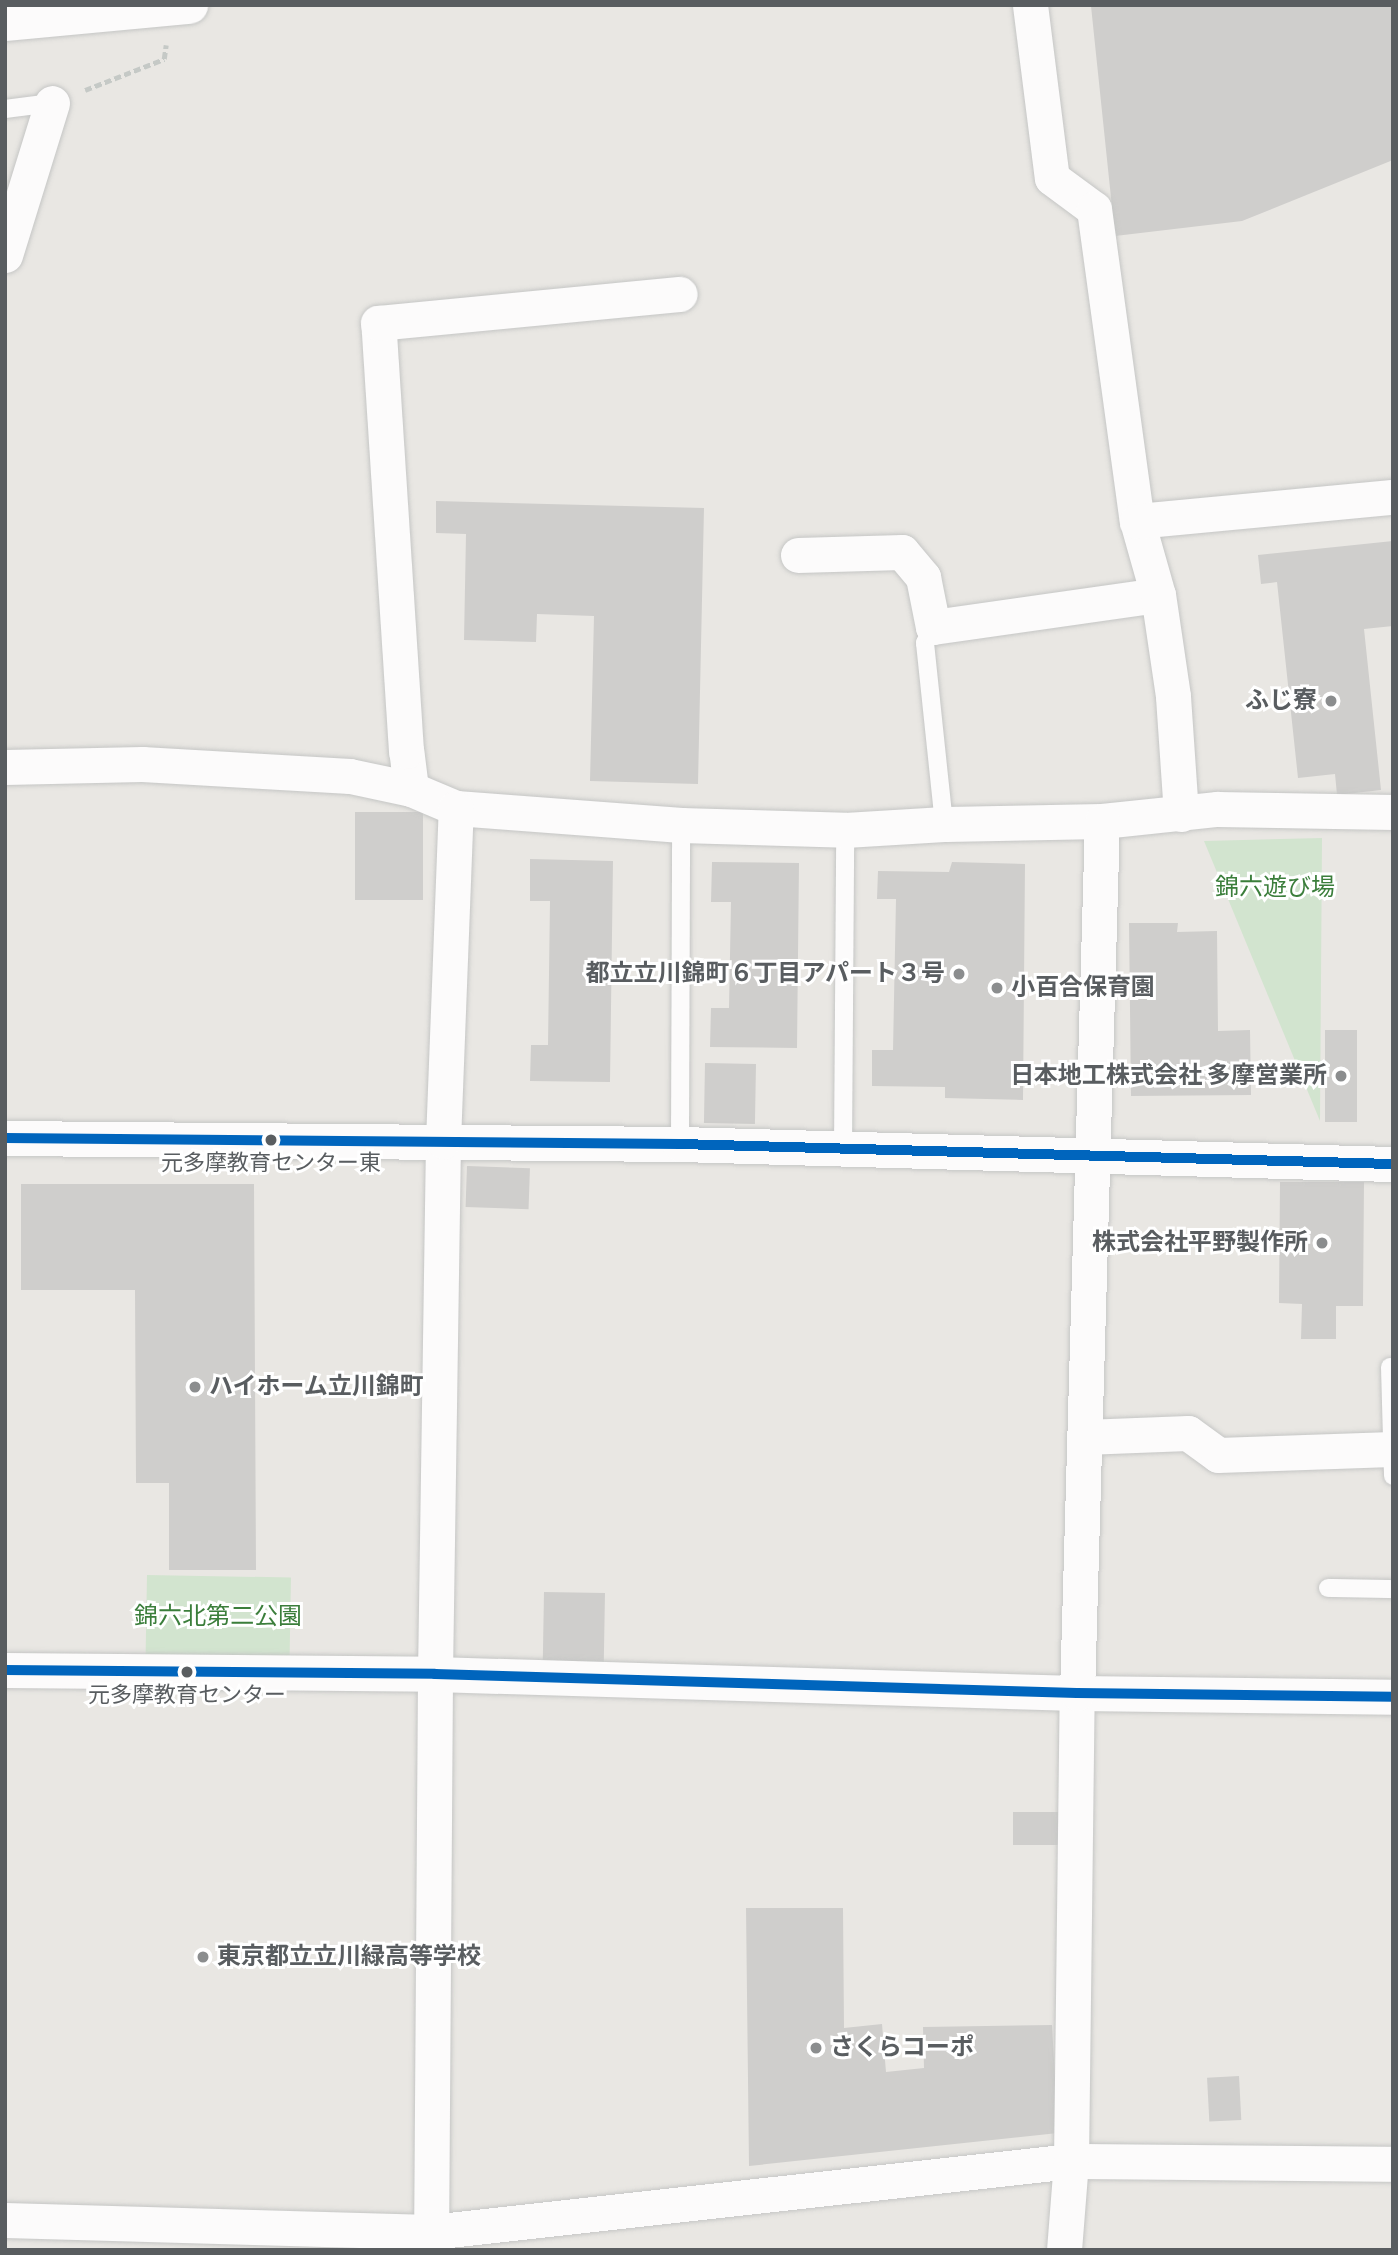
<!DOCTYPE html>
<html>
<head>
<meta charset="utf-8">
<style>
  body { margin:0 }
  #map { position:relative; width:1398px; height:2255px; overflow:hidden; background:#e9e7e3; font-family:"Fira Sans Condensed","Noto Sans JP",sans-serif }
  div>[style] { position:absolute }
  .green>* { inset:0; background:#d2e4cf; transform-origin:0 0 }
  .building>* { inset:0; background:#cfcecc; transform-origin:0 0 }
  .path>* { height:4.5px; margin-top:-2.25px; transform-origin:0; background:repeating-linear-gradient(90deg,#c5c9c6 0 7px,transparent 0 10.5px) }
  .roads { filter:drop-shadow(0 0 2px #c5c6c5) drop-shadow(0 0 2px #c5c6c5) }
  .lane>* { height:18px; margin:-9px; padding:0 9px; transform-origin:9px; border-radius:9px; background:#fcfbfb }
  .street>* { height:35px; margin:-17.5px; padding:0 17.5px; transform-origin:17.5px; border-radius:17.5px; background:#fcfbfb }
  .secondary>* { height:38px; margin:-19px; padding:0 19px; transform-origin:19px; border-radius:19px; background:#fcfbfb }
  .bus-1>* { height:10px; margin:-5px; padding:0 5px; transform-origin:5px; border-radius:5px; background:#0065bd }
  .dots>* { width:19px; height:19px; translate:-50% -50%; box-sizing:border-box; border:4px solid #fff; border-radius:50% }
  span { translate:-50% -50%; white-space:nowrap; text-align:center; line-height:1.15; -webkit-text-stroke:6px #fff; paint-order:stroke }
  .bus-label { font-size:22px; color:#595d60 }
  .poi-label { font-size:24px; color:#595d60; font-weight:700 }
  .right { translate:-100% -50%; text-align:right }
  .left { translate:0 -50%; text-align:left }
  .park-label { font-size:24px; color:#3b7e3b }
  .frame { position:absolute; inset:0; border:7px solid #595d60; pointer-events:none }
</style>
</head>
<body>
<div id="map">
  <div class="green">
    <i style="clip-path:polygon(1322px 838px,1320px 1121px,1204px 841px)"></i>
    <i style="left:147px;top:1575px;width:144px;height:83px;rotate:1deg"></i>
  </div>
  <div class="building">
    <i style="clip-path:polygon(1393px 5px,1393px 160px,1242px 221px,1115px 236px,1091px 6px)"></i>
    <i style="clip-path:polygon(436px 501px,704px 508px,698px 784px,590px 781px,594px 616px,537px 614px,536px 642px,464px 640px,466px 534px,436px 533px)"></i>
    <i style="clip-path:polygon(1393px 541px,1393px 626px,1364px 629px,1381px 790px,1337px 795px,1335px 774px,1298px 778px,1277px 582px,1261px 584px,1258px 555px)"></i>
    <i style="left:355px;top:812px;width:68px;height:88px"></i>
    <i style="clip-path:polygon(530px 859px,613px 861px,610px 1082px,530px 1081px,531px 1045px,548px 1045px,550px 901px,530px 901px)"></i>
    <i style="clip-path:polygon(712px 862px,799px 863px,797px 1048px,710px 1047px,711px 1008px,729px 1008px,731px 902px,711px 902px)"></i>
    <i style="clip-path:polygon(952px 862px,1025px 864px,1023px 1100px,945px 1098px,945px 1087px,872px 1086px,872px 1050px,893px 1050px,896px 899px,877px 899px,878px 871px,949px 872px)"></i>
    <i style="clip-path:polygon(1129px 923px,1178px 923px,1177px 932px,1217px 931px,1218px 1031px,1250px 1030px,1251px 1095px,1131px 1096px)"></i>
    <i style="left:1325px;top:1030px;width:32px;height:92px"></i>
    <i style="left:705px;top:1063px;width:51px;height:60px;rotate:1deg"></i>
    <i style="left:467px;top:1166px;width:63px;height:41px;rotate:2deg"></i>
    <i style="clip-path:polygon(1280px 1182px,1364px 1182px,1363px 1306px,1336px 1306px,1336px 1339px,1301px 1339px,1302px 1304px,1279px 1303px)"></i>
    <i style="clip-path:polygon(21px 1184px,254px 1184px,256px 1570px,169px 1570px,169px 1483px,136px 1483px,135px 1290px,21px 1290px)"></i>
    <i style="left:544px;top:1592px;width:61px;height:72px;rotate:1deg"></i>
    <i style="left:1013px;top:1812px;width:49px;height:33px"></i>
    <i style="clip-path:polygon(746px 1908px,843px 1908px,844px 2028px,882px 2024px,886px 2072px,924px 2068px,923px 2027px,1052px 2025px,1058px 2133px,749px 2166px)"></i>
    <i style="left:1239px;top:2076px;width:44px;height:32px;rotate:87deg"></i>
  </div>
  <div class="path">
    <i style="left:85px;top:90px;width:85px;rotate:-21.4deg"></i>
    <i style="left:164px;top:59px;width:14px;rotate:-82deg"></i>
  </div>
  <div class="roads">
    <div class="lane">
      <i style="left:5px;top:109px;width:47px;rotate:-7.3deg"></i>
      <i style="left:933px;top:627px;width:18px;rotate:117deg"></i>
      <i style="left:925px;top:643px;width:182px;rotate:84deg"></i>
      <i style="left:680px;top:1144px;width:319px;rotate:-89.8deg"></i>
      <i style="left:843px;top:1151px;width:321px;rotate:-89.6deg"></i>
      <i style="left:1390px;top:1367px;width:109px;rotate:88.4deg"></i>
      <i style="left:1328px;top:1588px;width:65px;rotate:0.9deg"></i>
    </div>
    <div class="street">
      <i style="left:1030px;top:5px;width:174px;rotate:82.8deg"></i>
      <i style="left:1052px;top:178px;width:52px;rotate:36.4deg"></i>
      <i style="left:1094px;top:209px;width:315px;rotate:82.2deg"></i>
      <i style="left:5px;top:255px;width:159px;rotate:-72.8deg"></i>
      <i style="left:798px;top:555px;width:104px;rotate:-1.7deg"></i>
      <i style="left:902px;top:552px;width:33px;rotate:50deg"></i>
      <i style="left:923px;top:577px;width:51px;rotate:78.7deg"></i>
      <i style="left:933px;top:627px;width:227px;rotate:-8.1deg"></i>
      <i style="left:5px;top:767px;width:137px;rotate:-1.3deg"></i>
      <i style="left:142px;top:764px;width:208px;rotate:3.3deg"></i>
      <i style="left:350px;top:776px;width:62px;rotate:12deg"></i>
      <i style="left:411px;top:789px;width:49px;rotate:22.9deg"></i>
      <i style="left:456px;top:808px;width:226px;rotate:4.3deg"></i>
      <i style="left:681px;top:825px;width:164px;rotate:1.7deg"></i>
      <i style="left:845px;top:830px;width:99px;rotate:-3.5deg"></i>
      <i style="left:944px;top:824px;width:158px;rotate:-1.1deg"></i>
      <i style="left:1102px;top:821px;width:116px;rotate:-6deg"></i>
      <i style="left:1217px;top:809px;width:176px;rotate:1deg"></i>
      <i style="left:411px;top:789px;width:38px;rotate:-97deg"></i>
      <i style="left:406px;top:751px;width:429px;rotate:-93.7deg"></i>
      <i style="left:378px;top:323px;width:303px;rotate:-5.5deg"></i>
      <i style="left:1181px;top:814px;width:118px;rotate:-93.9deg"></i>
      <i style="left:1173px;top:696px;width:102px;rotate:-98.4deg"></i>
      <i style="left:1158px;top:595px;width:77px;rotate:-105.8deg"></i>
      <i style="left:1137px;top:521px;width:257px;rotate:-5.4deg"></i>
      <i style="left:5px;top:1138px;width:675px;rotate:0.51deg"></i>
      <i style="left:680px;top:1144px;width:713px;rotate:1.61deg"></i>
      <i style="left:1084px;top:1437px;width:104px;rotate:-2.2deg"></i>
      <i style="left:1188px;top:1433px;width:37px;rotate:36deg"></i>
      <i style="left:1218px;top:1455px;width:174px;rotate:-2deg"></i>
      <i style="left:5px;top:1670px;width:430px;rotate:0.5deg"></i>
      <i style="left:435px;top:1674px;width:642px;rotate:1.7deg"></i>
      <i style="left:1077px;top:1693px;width:316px;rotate:0.7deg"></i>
      <i style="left:5px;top:2220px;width:426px;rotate:1.6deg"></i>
      <i style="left:431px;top:2232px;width:644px;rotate:-6.33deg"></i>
      <i style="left:1071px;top:2161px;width:322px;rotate:0.5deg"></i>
      <i style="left:431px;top:2250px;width:576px;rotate:-89.6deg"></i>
      <i style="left:435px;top:1674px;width:533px;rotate:-89.14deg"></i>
      <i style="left:443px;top:1141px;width:333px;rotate:-87.8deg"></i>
      <i style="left:1064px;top:2250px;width:89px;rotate:-85.5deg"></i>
      <i style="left:1071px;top:2161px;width:468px;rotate:-89.3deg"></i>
      <i style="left:1077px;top:1693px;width:872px;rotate:-88.36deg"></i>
    </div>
    <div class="secondary">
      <i style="left:5px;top:22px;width:185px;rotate:-5.3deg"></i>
    </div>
  </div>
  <div class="bus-1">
    <i style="left:5px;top:1138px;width:675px;rotate:0.51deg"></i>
    <i style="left:680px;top:1144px;width:713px;rotate:1.61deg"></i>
    <i style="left:5px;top:1670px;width:430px;rotate:0.5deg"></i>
    <i style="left:435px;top:1674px;width:642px;rotate:1.7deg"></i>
    <i style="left:1077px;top:1693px;width:316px;rotate:0.7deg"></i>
  </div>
  <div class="dots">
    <i style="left:1331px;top:701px;background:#8b8d8e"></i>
    <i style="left:959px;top:974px;background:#8b8d8e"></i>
    <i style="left:997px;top:988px;background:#8b8d8e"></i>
    <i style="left:1341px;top:1076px;background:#8b8d8e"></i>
    <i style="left:271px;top:1140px;background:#595d60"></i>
    <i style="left:1322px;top:1243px;background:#8b8d8e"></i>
    <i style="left:195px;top:1387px;background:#8b8d8e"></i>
    <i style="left:187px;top:1672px;background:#595d60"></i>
    <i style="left:203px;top:1957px;background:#8b8d8e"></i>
    <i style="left:816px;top:2048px;background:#8b8d8e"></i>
  </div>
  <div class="bus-label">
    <span style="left:271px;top:1163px">元多摩教育センター東</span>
    <span style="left:187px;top:1695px">元多摩教育センター</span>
  </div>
  <div class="poi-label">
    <span class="right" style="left:1317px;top:701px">ふじ寮</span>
    <span class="right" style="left:945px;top:974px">都立立川錦町６丁目アパート３号</span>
    <span class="left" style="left:1011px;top:988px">小百合保育園</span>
    <span class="right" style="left:1327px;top:1076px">日本地工株式会社 多摩営業所</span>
    <span class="right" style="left:1308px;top:1243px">株式会社平野製作所</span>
    <span class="left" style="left:209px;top:1387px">ハイホーム立川錦町</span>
    <span class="left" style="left:217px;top:1957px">東京都立立川緑高等学校</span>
    <span class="left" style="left:830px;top:2048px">さくらコーポ</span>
  </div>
  <div class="park-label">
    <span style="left:1275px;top:888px">錦六遊び場</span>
    <span style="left:218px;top:1617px">錦六北第二公園</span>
  </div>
  <div class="frame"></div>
</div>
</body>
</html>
